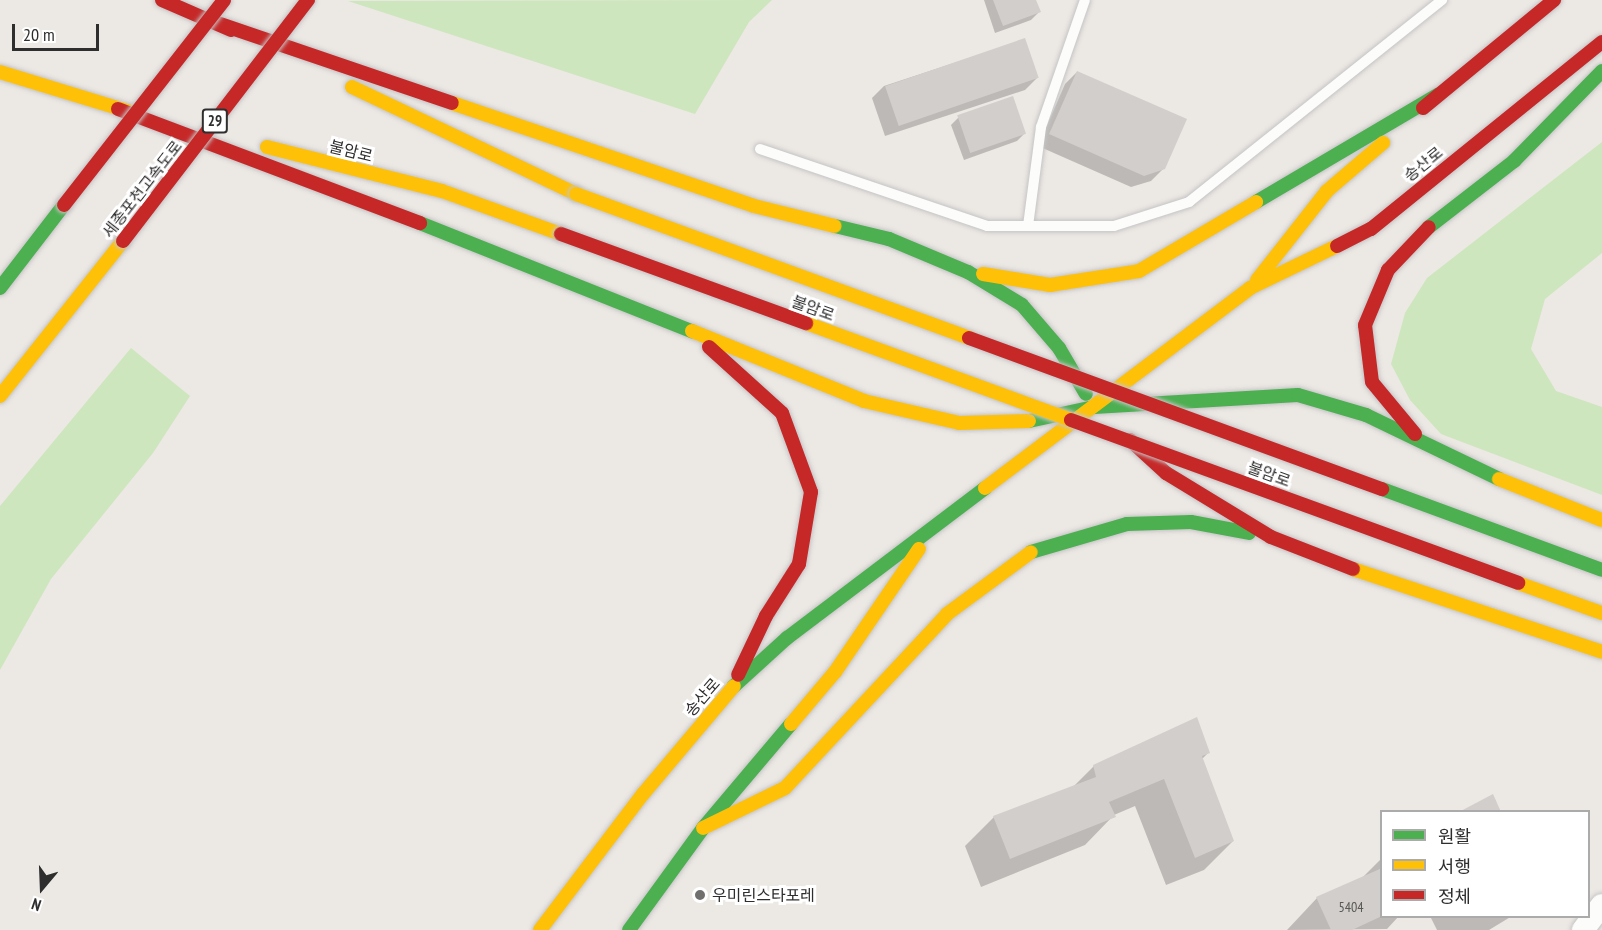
<!DOCTYPE html>
<html>
<head>
<meta charset="utf-8">
<style>
  body { margin:0 }
  #map { position:relative; width:1602px; height:930px; overflow:hidden; background:#ece8e4; font-family:"PT Sans Narrow","Noto Sans KR",sans-serif }
  div>[style] { position:absolute }
  .green>* { inset:0; background:#cee6be }
  .shadow>* { inset:0; background:#0003 }
  .building>* { inset:0; background:#d1cecb; transform-origin:0 0 }
  .roads { filter:drop-shadow(0 0 2px #c5c4c5) drop-shadow(0 0 2px #c5c4c5) }
  .lane>* { height:10px; margin:-5px; padding:0 5px; transform-origin:5px; border-radius:5px; background:#fcfcfb }
  .street>* { height:22px; margin:-11px; padding:0 11px; transform-origin:11px; border-radius:11px; background:#fcfcfb }
  .fast>* { height:14px; margin:-7px; padding:0 7px; transform-origin:7px; border-radius:7px; background:#4caf50 }
  .slow>* { height:14px; margin:-7px; padding:0 7px; transform-origin:7px; border-radius:7px; background:#ffc107 }
  .jam>* { height:14px; margin:-7px; padding:0 7px; transform-origin:7px; border-radius:7px; background:#c62828 }
  .bridges { filter:drop-shadow(0 0 2px #c5c4c5) drop-shadow(0 0 2px #c5c4c5) }
  .fast-bridge>* { height:14px; margin:-7px; padding:0 7px; transform-origin:7px; border-radius:7px; background:#4caf50 }
  .slow-bridge>* { height:14px; margin:-7px; padding:0 7px; transform-origin:7px; border-radius:7px; background:#ffc107 }
  .jam-bridge>* { height:14px; margin:-7px; padding:0 7px; transform-origin:7px; border-radius:7px; background:#c62828 }
  .dots>* { width:16px; height:16px; translate:-50% -50%; box-sizing:border-box; border:3px solid #fff; border-radius:50% }
  span { translate:-50% -50%; white-space:nowrap; text-align:center; line-height:1.15; -webkit-text-stroke:6px #fff; paint-order:stroke }
  .number-label { font-size:14px; color:#585857 }
  .number-label span { -webkit-text-stroke-width:0 }
  .shield-label span { padding:2px 4px; background:#fff; border:2px solid; border-radius:4px; -webkit-text-stroke-width:0 }
  .shield-label { font-size:15px; color:#2e2e2e; font-weight:700 }
  .street-label { font-size:16px; color:#2e2e2e }
  .poi-label { font-size:16px; color:#2e2e2e }
  .left { translate:0 -50%; text-align:left }
  .legend { position:absolute; left:1380px; top:810px; width:210px; height:108px; box-sizing:border-box; background:#fff; border:2px solid #ababab; margin:0; padding:8px 10px; list-style:none; font-size:18px; color:#2e2e2e }
  .legend li { display:flex; align-items:center; gap:12px; height:30px }
  .legend b { width:30px; border:2px solid #ababab }
  .north { position:absolute; left:12px; top:858px; width:60px; height:60px; -webkit-text-stroke:4px #fff; paint-order:stroke; rotate:199deg; font-size:16px; font-weight:700; line-height:24px; text-align:center; color:#2e2e2e }
  .north::after { content:''; display:block; margin:auto; width:21px; height:27px; background:#2e2e2e; clip-path:polygon(50% 0,100% 100%,50% 72%,0 100%) }
  .scale { position:absolute; left:12px; top:24px; width:87px; height:27px; box-sizing:border-box; border:3px solid #2e2e2e; border-top:0; padding-left:8px; font-size:18px; line-height:21px; white-space:nowrap; color:#2e2e2e; -webkit-text-stroke:4px #fff; paint-order:stroke }
</style>
</head>
<body>
<div id="map">
  <div class="green">
    <i style="clip-path:polygon(772px 0,749px 22px,695px 114px,348px 1px)"></i>
    <i style="clip-path:polygon(1602px 142px,1602px 253px,1545px 299px,1531px 349px,1556px 391px,1602px 407px,1602px 495px,1441px 434px,1410px 400px,1391px 364px,1405px 313px,1427px 278px)"></i>
    <i style="clip-path:polygon(131px 348px,190px 396px,153px 453px,51px 579px,0 670px,0 506px)"></i>
  </div>
  <div class="shadow">
    <i style="clip-path:polygon(984px 0,1035px 0,1039px 12px,1031px 20px,995px 33px)"></i>
    <i style="clip-path:polygon(1024px 40px,1037px 78px,1025px 90px,885px 136px,872px 98px,884px 86px)"></i>
    <i style="clip-path:polygon(1077px 72px,1163px 169px,1151px 181px,1131px 187px,1038px 146px,1065px 84px)"></i>
    <i style="clip-path:polygon(959px 117px,1025px 133px,1017px 141px,964px 160px,951px 125px)"></i>
    <i style="clip-path:polygon(1208px 753px,1202px 759px,1233px 841px,1204px 870px,1166px 885px,1135px 806px,1114px 815px,1085px 845px,981px 887px,965px 846px,994px 817px,1073px 787px,1094px 766px)"></i>
    <i style="clip-path:polygon(1382px 858px,1382px 916px,1399px 916px,1387px 929px,1287px 930px,1317px 898px,1362px 878px)"></i>
    <i style="clip-path:polygon(1430px 916px,1512px 916px,1489px 930px,1437px 930px)"></i>
  </div>
  <div class="building">
    <i style="clip-path:polygon(993px 0,1036px 0,1041px 12px,1003px 26px)"></i>
    <i style="left:1025px;top:38px;width:42px;height:148px;rotate:71deg"></i>
    <i style="clip-path:polygon(1077px 71px,1187px 119px,1165px 169px,1144px 176px,1049px 134px)"></i>
    <i style="left:1013px;top:96px;width:40px;height:59px;rotate:71deg"></i>
    <i style="clip-path:polygon(1197px 717px,1210px 753px,1202px 756px,1234px 841px,1195px 858px,1164px 779px,1109px 802px,1116px 817px,1010px 859px,993px 816px,1096px 777px,1093px 765px)"></i>
    <i style="clip-path:polygon(1493px 794px,1501px 812px,1459px 812px)"></i>
    <i style="clip-path:polygon(1382px 868px,1382px 916px,1352px 930px,1331px 930px,1316px 897px)"></i>
  </div>
  <div class="roads">
    <div class="lane">
      <i style="left:760px;top:149px;width:240px;rotate:18.7deg"></i>
      <i style="left:987px;top:226px;width:127px"></i>
      <i style="left:1114px;top:226px;width:79px;rotate:-17.7deg"></i>
      <i style="left:1189px;top:202px;width:324px;rotate:-38.6deg"></i>
      <i style="left:1028px;top:226px;width:100px;rotate:-82.5deg"></i>
      <i style="left:1041px;top:127px;width:134px;rotate:-70.9deg"></i>
    </div>
    <div class="street">
      <i style="left:1583px;top:930px;width:31px;rotate:-53deg"></i>
    </div>
    <div class="fast">
      <i style="left:1256px;top:202px;width:212px;rotate:-30.5deg"></i>
      <i style="left:420px;top:223px;width:293px;rotate:21.7deg"></i>
      <i style="left:835px;top:226px;width:56px;rotate:13.5deg"></i>
      <i style="left:889px;top:239px;width:86px;rotate:22.7deg"></i>
      <i style="left:968px;top:272px;width:63px;rotate:31.4deg"></i>
      <i style="left:1022px;top:305px;width:57px;rotate:49.3deg"></i>
      <i style="left:1059px;top:348px;width:53px;rotate:59.6deg"></i>
      <i style="left:1429px;top:227px;width:108px;rotate:-37.8deg"></i>
      <i style="left:1514px;top:161px;width:126px;rotate:-45.6deg"></i>
      <i style="left:0;top:288px;width:105px;rotate:-52.4deg"></i>
      <i style="left:1029px;top:421px;width:66px;rotate:-12.2deg"></i>
      <i style="left:1094px;top:407px;width:204px;rotate:-3.4deg"></i>
      <i style="left:1298px;top:395px;width:71px;rotate:16.4deg"></i>
      <i style="left:1366px;top:415px;width:148px;rotate:25.7deg"></i>
      <i style="left:1031px;top:552px;width:100px;rotate:-16.3deg"></i>
      <i style="left:1127px;top:524px;width:64px;rotate:-1.8deg"></i>
      <i style="left:1191px;top:522px;width:59px;rotate:10.7deg"></i>
      <i style="left:734px;top:686px;width:72px;rotate:-42.2deg"></i>
      <i style="left:787px;top:638px;width:248px;rotate:-37.1deg"></i>
      <i style="left:629px;top:930px;width:126px;rotate:-54deg"></i>
      <i style="left:703px;top:828px;width:136px;rotate:-49.8deg"></i>
    </div>
    <div class="slow">
      <i style="left:0;top:72px;width:143px;rotate:17deg"></i>
      <i style="left:352px;top:87px;width:248px;rotate:25.5deg"></i>
      <i style="left:452px;top:103px;width:319px;rotate:18.8deg"></i>
      <i style="left:754px;top:206px;width:83px;rotate:13.9deg"></i>
      <i style="left:267px;top:147px;width:180px;rotate:14.1deg"></i>
      <i style="left:442px;top:191px;width:127px;rotate:19.9deg"></i>
      <i style="left:983px;top:274px;width:68px;rotate:9.3deg"></i>
      <i style="left:1050px;top:285px;width:90px;rotate:-8.9deg"></i>
      <i style="left:1139px;top:271px;width:136px;rotate:-30.5deg"></i>
      <i style="left:1257px;top:280px;width:113px;rotate:-51.8deg"></i>
      <i style="left:1327px;top:191px;width:74px;rotate:-40.6deg"></i>
      <i style="left:692px;top:331px;width:186px;rotate:22.1deg"></i>
      <i style="left:864px;top:401px;width:98px;rotate:13deg"></i>
      <i style="left:959px;top:423px;width:70px;rotate:-1.6deg"></i>
      <i style="left:0;top:396px;width:198px;rotate:-51.6deg"></i>
      <i style="left:1499px;top:479px;width:111px;rotate:21.7deg"></i>
      <i style="left:985px;top:488px;width:332px;rotate:-37deg"></i>
      <i style="left:1250px;top:288px;width:97px;rotate:-25.8deg"></i>
      <i style="left:1353px;top:569px;width:262px;rotate:18.4deg"></i>
      <i style="left:791px;top:724px;width:68px;rotate:-49.8deg"></i>
      <i style="left:835px;top:672px;width:149px;rotate:-55.7deg"></i>
      <i style="left:703px;top:828px;width:91px;rotate:-26deg"></i>
      <i style="left:785px;top:788px;width:238px;rotate:-47deg"></i>
      <i style="left:947px;top:614px;width:104px;rotate:-36.4deg"></i>
      <i style="left:540px;top:930px;width:171px;rotate:-52.9deg"></i>
      <i style="left:643px;top:794px;width:141px;rotate:-49.9deg"></i>
    </div>
    <div class="jam">
      <i style="left:162px;top:0;width:75px;rotate:23.5deg"></i>
      <i style="left:217px;top:23px;width:248px;rotate:18.8deg"></i>
      <i style="left:1423px;top:108px;width:170px;rotate:-39.5deg"></i>
      <i style="left:118px;top:109px;width:323px;rotate:20.7deg"></i>
      <i style="left:1337px;top:246px;width:38px;rotate:-27deg"></i>
      <i style="left:1371px;top:229px;width:297px;rotate:-39deg"></i>
      <i style="left:709px;top:347px;width:98px;rotate:42.1deg"></i>
      <i style="left:782px;top:413px;width:84px;rotate:69.8deg"></i>
      <i style="left:811px;top:492px;width:73px;rotate:99.5deg"></i>
      <i style="left:799px;top:564px;width:62px;rotate:122.4deg"></i>
      <i style="left:766px;top:616px;width:65px;rotate:115.4deg"></i>
      <i style="left:1415px;top:434px;width:67px;rotate:-129.6deg"></i>
      <i style="left:1372px;top:382px;width:57px;rotate:-97deg"></i>
      <i style="left:1365px;top:325px;width:60px;rotate:-67.3deg"></i>
      <i style="left:1388px;top:270px;width:59px;rotate:-46.4deg"></i>
      <i style="left:1130px;top:440px;width:49px;rotate:42.5deg"></i>
      <i style="left:1166px;top:473px;width:123px;rotate:31.4deg"></i>
      <i style="left:1271px;top:537px;width:88px;rotate:21.3deg"></i>
    </div>
  </div>
  <div class="bridges">
    <div class="fast-bridge">
      <i style="left:1382px;top:489px;width:234px;rotate:20.2deg"></i>
    </div>
    <div class="slow-bridge">
      <i style="left:576px;top:194px;width:419px;rotate:20.1deg"></i>
      <i style="left:806px;top:323px;width:282px;rotate:20.1deg"></i>
      <i style="left:1518px;top:583px;width:89px;rotate:19.7deg"></i>
    </div>
    <div class="jam-bridge">
      <i style="left:64px;top:205px;width:260px;rotate:-52deg"></i>
      <i style="left:561px;top:234px;width:261px;rotate:20deg"></i>
      <i style="left:123px;top:241px;width:304px;rotate:-52.5deg"></i>
      <i style="left:969px;top:338px;width:440px;rotate:20.1deg"></i>
      <i style="left:1071px;top:420px;width:476px;rotate:20deg"></i>
    </div>
  </div>
  <div class="dots">
    <i style="left:700px;top:895px;background:#706f6e"></i>
  </div>
  <div class="number-label">
    <span style="left:1351px;top:907px">5404</span>
  </div>
  <div class="shield-label">
    <span style="left:215px;top:121px">29</span>
  </div>
  <div class="street-label">
    <span style="left:351px;top:151px;rotate:14deg">불암로</span>
    <span style="left:1423px;top:164px;rotate:-39deg">송산로</span>
    <span style="left:142px;top:189px;rotate:-52deg">세종포천고속도로</span>
    <span style="left:813px;top:308px;rotate:20deg">불암로</span>
    <span style="left:1269px;top:474px;rotate:20deg">불암로</span>
    <span style="left:702px;top:697px;rotate:-49deg">송산로</span>
  </div>
  <div class="poi-label">
    <span class="left" style="left:712px;top:895px">우미린스타포레</span>
  </div>
  <ul class="legend">
  <li><b style="height:8px;background:#4caf50"></b>원활</li>
  <li><b style="height:8px;background:#ffc107"></b>서행</li>
  <li><b style="height:8px;background:#c62828"></b>정체</li>
  </ul>
  <div class="north">N</div>
  <div class="scale">20 m</div>
</div>
</body>
</html>
